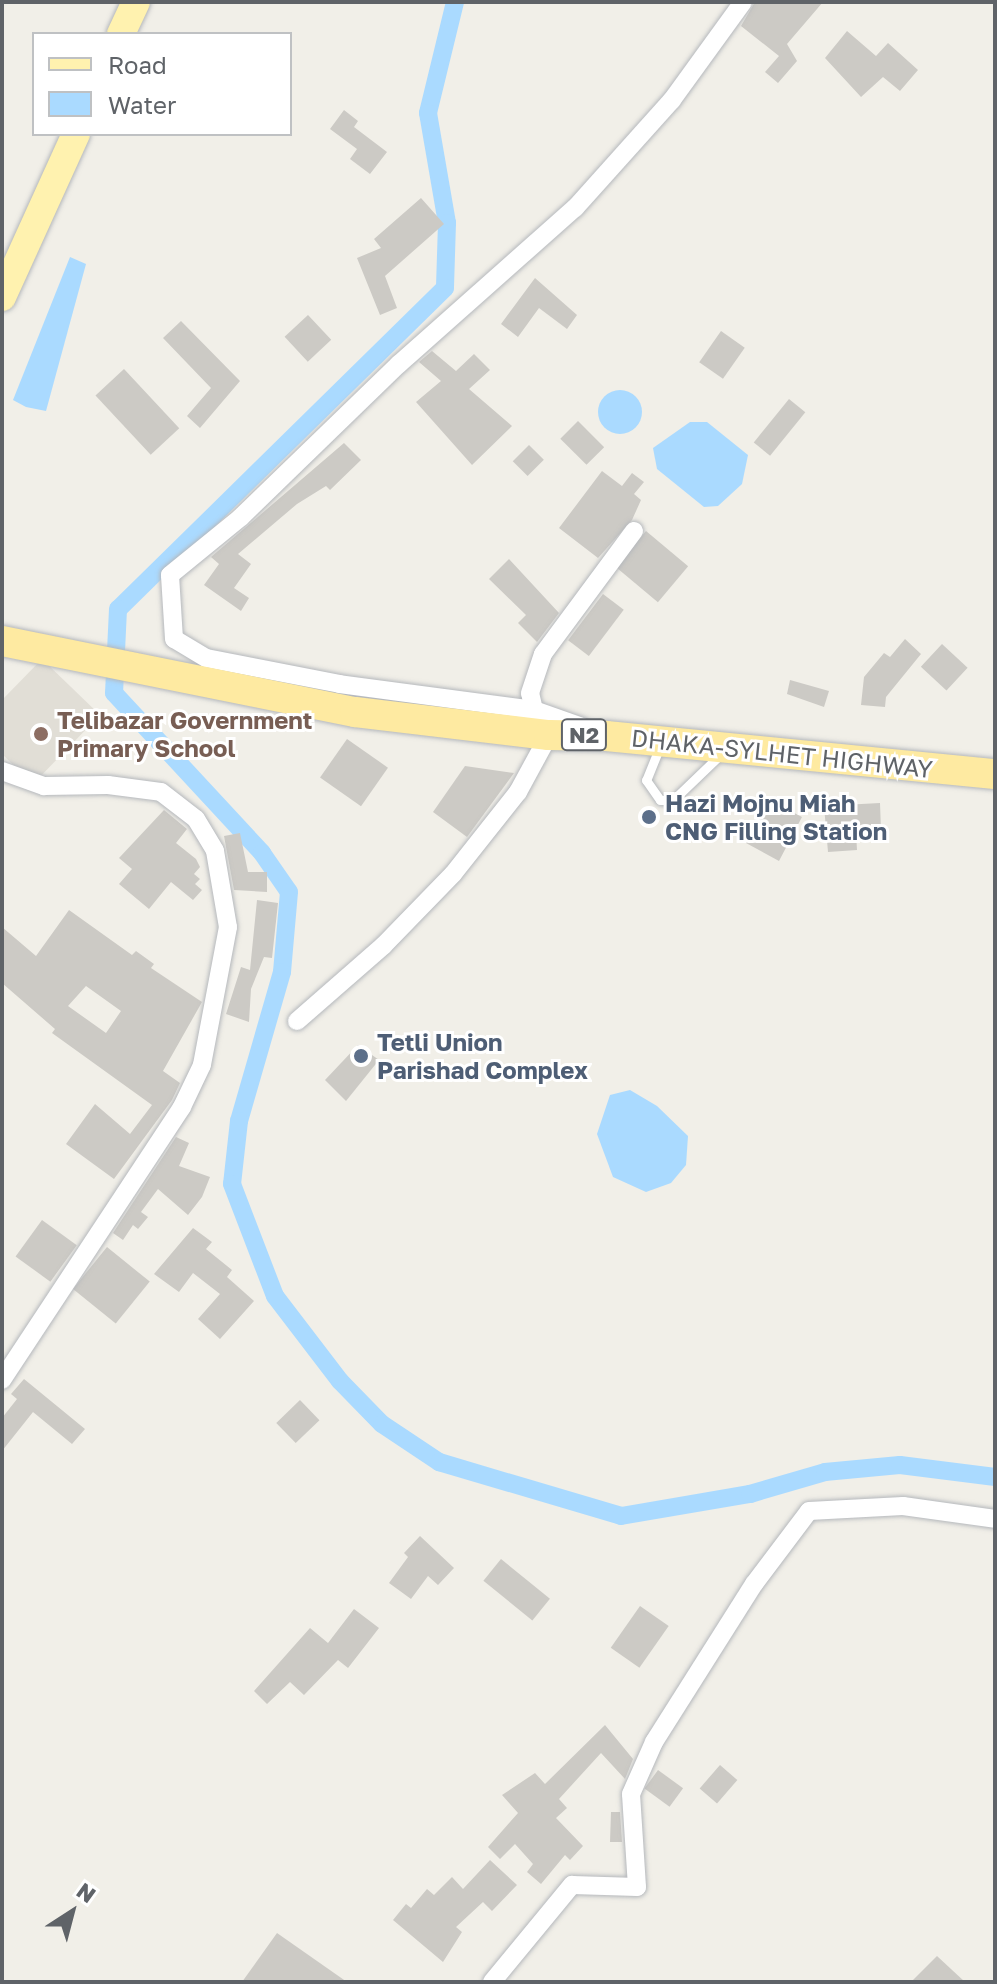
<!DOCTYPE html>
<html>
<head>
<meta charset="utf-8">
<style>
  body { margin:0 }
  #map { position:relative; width:997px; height:1984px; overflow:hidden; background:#f1efe8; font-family:"Golos Text",sans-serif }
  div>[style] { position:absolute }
  .education>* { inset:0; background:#e1ded6 }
  .water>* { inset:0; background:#aadaff }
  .round { border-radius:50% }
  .canal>* { height:18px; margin:-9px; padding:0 9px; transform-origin:9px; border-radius:9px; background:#aadaff }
  .building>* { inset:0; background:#cccac5; transform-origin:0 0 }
  .roads { filter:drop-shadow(0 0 2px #b5b8bc) drop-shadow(0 0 2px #b5b8bc) }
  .service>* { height:9px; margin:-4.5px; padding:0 4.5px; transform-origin:4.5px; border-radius:4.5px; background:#fff }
  .minor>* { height:18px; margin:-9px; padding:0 9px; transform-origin:9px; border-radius:9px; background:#fff }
  .primary>* { height:28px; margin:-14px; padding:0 14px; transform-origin:14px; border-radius:14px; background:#fff2af }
  .trunk>* { height:30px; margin:-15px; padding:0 15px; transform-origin:15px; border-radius:15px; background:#feeaa1 }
  .dots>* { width:22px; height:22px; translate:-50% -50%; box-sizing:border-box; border:4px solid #fff; border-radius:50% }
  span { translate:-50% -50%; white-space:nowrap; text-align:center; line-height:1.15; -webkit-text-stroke:6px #fff; paint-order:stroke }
  .shield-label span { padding:2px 6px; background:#fff; border:2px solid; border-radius:6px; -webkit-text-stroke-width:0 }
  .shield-label { font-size:22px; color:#5f6368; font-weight:700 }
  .education-label { font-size:24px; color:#785e54; font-weight:700 }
  .left { translate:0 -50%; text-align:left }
  .street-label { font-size:24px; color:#5f6368 }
  .service-label { font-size:24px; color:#4e5e75; font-weight:700 }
  .frame { position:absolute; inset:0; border:4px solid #5f6368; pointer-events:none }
  .legend { position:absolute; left:32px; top:32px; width:260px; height:104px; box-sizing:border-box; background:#fff; border:2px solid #bfc1c3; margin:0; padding:10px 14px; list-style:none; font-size:24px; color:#5f6368 }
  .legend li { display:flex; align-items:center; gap:16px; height:40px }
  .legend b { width:40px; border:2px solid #bfc1c3 }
  .north { position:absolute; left:32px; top:1872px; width:80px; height:80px; -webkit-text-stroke:6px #fff; paint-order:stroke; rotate:36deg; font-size:22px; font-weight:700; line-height:32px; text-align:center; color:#5f6368 }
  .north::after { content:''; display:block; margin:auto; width:28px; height:36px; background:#5f6368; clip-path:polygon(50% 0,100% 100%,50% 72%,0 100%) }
</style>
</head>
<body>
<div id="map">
  <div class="education">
    <i style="clip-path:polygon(42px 659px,100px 715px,33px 784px,2px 754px,2px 700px)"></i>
  </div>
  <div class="water">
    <i style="clip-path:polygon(70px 257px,86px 264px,46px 411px,26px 407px,13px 400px)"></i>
    <i class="round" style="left:598px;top:390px;width:44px;height:44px"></i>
    <i style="clip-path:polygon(690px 422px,707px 422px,748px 455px,742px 484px,718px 506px,704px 507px,657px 469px,653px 448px)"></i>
    <i style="clip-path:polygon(630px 1090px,657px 1106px,688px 1136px,686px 1165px,671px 1183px,646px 1192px,613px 1177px,597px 1134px,610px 1095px)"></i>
  </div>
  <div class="canal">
    <i style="left:455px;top:2px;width:114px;rotate:103.7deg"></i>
    <i style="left:428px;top:113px;width:112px;rotate:80.2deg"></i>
    <i style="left:447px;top:223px;width:65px;rotate:91.8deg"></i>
    <i style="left:445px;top:288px;width:458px;rotate:135.5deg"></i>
    <i style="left:118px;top:609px;width:84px;rotate:92.7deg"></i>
    <i style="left:114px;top:693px;width:218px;rotate:47.2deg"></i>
    <i style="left:262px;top:853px;width:47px;rotate:55.3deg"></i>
    <i style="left:289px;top:892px;width:80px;rotate:95deg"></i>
    <i style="left:282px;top:972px;width:155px;rotate:106.1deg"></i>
    <i style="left:239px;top:1121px;width:63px;rotate:96.3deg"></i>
    <i style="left:232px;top:1184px;width:120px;rotate:69deg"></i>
    <i style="left:275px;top:1296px;width:107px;rotate:52.6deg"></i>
    <i style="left:340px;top:1381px;width:60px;rotate:45.7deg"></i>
    <i style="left:382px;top:1424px;width:69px;rotate:33.7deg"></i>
    <i style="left:439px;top:1462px;width:190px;rotate:16.5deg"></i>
    <i style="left:621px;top:1516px;width:131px;rotate:-9.7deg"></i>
    <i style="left:750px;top:1494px;width:78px;rotate:-16.3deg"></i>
    <i style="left:825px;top:1472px;width:75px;rotate:-5.3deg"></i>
    <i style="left:900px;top:1465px;width:96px;rotate:7.2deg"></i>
  </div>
  <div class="building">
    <i style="clip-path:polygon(755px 2px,823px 2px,787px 44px,797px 61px,778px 83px,765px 72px,779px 56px,741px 26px)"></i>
    <i style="clip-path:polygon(847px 31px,876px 56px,888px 43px,918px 70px,900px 91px,883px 77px,861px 97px,825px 58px)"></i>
    <i style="clip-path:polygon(344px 110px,358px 121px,354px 127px,387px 152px,370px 174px,350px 159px,357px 149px,330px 129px)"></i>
    <i style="clip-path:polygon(421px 198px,444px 224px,385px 276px,397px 308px,380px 315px,357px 258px,381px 248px,374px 239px)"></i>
    <i style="clip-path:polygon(535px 278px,577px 315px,567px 329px,539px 308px,518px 337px,501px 324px)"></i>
    <i style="left:308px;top:315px;width:34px;height:32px;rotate:47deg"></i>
    <i style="clip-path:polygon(181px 321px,240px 381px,200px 428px,187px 416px,211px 388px,163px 338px)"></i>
    <i style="left:721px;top:331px;width:29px;height:38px;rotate:35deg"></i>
    <i style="clip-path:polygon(432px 351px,456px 371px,474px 354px,490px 370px,469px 389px,512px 426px,472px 465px,416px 402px,441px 381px,419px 362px)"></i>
    <i style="left:124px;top:369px;width:81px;height:39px;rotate:47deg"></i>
    <i style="left:789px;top:399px;width:21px;height:56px;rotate:39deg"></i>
    <i style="left:578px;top:421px;width:37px;height:25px;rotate:45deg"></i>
    <i style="clip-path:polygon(344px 443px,361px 460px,330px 490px,326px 486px,297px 504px,238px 554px,251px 564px,234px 588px,249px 598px,241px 611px,204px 585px,219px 564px,211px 557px)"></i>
    <i style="left:529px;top:445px;width:21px;height:23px;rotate:45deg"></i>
    <i style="clip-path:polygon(602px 471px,622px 486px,632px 473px,644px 482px,634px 494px,641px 500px,632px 520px,598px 558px,559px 528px)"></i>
    <i style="left:646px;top:531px;width:55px;height:47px;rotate:40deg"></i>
    <i style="clip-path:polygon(509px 559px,559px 613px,537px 642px,518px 623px,526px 615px,489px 579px)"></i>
    <i style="left:603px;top:594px;width:26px;height:58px;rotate:37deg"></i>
    <i style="clip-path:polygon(905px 639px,921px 654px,886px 697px,885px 707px,861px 705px,864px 677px,884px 653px,890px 657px)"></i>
    <i style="left:942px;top:644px;width:35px;height:31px;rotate:43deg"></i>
    <i style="clip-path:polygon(790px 680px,829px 691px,824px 707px,787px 694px)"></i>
    <i style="left:347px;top:739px;width:50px;height:47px;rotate:35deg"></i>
    <i style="clip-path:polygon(465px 766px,514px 773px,467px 837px,433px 812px)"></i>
    <i style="clip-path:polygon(880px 803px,881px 830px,856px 832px,857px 850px,828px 852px,824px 806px)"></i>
    <i style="clip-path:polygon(767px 805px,777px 810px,779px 805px,802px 817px,779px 861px,746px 843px)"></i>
    <i style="clip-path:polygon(164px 810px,187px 829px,176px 843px,196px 859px,200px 867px,194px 874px,200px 879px,195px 884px,202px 890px,193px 900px,171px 882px,149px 909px,119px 884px,132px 869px,119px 858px)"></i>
    <i style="clip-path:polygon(240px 833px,248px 872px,267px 872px,267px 892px,234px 890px,224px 836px)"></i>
    <i style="clip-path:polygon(257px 900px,278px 903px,272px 958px,264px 957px,251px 989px,249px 1022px,226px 1014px,241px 967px,250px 970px)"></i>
    <i style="clip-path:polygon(evenodd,69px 910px,132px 955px,136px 951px,154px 964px,151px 968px,202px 1002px,163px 1071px,180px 1083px,172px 1100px,114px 1179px,66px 1144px,95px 1104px,130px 1134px,152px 1105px,52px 1033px,55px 1029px,2px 983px,2px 927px,36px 956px,69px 910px,86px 986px,121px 1011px,106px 1033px,68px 1006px,86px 986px)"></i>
    <i style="clip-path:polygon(358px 1045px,379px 1060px,346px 1101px,325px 1080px)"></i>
    <i style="clip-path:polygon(176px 1137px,189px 1143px,179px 1166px,210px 1177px,202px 1197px,188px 1215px,158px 1189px,141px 1212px,148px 1217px,138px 1229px,133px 1225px,123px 1240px,113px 1233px)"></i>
    <i style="left:42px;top:1220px;width:43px;height:45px;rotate:36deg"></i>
    <i style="clip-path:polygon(193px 1228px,212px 1242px,206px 1249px,232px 1270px,227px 1277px,254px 1301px,220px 1339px,198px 1319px,220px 1294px,193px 1273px,179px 1292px,154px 1274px)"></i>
    <i style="left:107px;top:1247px;width:55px;height:54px;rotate:39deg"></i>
    <i style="clip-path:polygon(24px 1379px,85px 1429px,72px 1444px,33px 1412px,2px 1451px,2px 1418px,17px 1399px,11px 1394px)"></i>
    <i style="left:300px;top:1400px;width:28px;height:33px;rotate:46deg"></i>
    <i style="clip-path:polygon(420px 1536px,454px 1568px,438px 1585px,428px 1576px,411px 1599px,389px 1583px,408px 1557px,404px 1553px)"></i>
    <i style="left:501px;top:1559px;width:63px;height:28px;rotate:39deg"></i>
    <i style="left:640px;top:1606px;width:35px;height:51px;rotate:35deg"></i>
    <i style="clip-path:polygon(354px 1609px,379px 1628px,348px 1668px,338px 1660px,304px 1695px,290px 1682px,267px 1704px,254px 1691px,310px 1628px,328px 1643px)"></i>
    <i style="clip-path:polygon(605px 1725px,633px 1759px,625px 1779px,601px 1753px,559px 1799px,567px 1808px,556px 1818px,583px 1846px,570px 1860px,565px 1855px,541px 1884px,527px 1872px,533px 1864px,515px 1844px,500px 1859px,488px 1847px,518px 1813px,502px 1795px,535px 1773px,545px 1784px)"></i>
    <i style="left:720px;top:1765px;width:23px;height:31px;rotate:41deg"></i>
    <i style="left:658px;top:1770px;width:31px;height:23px;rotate:36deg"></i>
    <i style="clip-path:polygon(611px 1812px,620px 1812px,622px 1842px,610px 1842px)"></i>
    <i style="clip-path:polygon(490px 1860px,517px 1885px,492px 1911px,483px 1902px,456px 1927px,462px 1932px,443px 1962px,393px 1920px,406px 1904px,411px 1908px,427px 1889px,434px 1895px,452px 1877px,463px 1889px)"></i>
    <i style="clip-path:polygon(277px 1933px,347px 1982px,242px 1982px)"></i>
    <i style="clip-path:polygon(937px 1956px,965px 1982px,911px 1982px)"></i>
  </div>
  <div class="roads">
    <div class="service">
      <i style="left:660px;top:746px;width:37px;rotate:112deg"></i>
      <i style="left:646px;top:780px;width:24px;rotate:55deg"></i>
      <i style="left:660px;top:800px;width:13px"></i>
      <i style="left:673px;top:800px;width:65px;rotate:-43.8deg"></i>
    </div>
    <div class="minor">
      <i style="left:534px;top:710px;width:17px;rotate:-103deg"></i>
      <i style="left:530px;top:693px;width:41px;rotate:-71.6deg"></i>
      <i style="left:543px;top:654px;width:153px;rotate:-53.5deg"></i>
      <i style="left:585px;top:728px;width:54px;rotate:-160.6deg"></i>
      <i style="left:534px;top:710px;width:196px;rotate:-172.4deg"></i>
      <i style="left:340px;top:684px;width:136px;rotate:-169deg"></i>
      <i style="left:206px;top:658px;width:37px;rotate:-149deg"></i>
      <i style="left:174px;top:639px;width:64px;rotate:-93.6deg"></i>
      <i style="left:170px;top:575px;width:92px;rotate:-39.2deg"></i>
      <i style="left:241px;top:517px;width:220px;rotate:-44.1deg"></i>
      <i style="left:399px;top:364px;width:235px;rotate:-41.6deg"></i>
      <i style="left:575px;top:208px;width:145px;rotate:-48.1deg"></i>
      <i style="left:672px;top:100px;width:121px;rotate:-54.1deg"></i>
      <i style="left:2px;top:771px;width:45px;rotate:19.7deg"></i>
      <i style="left:44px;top:786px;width:64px;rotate:-0.9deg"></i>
      <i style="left:108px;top:785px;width:53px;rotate:7.5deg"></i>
      <i style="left:161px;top:792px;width:44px;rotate:37.6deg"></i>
      <i style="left:196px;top:819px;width:37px;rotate:59deg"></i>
      <i style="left:215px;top:851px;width:77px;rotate:80.3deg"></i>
      <i style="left:228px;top:927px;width:140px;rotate:100.7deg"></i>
      <i style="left:202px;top:1065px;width:47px;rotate:115.5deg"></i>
      <i style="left:182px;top:1107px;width:327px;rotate:123.4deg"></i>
      <i style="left:297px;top:1021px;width:114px;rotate:-41.1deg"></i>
      <i style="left:383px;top:946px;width:100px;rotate:-45.8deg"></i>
      <i style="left:453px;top:874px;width:105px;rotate:-51.6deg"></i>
      <i style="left:518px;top:792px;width:65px;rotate:-61.5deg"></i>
      <i style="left:492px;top:1982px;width:126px;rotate:-50.5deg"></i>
      <i style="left:572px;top:1885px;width:65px;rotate:1.8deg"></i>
      <i style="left:637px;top:1887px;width:93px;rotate:-93.7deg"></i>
      <i style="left:631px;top:1794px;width:57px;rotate:-66.1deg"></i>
      <i style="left:654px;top:1742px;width:187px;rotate:-57.7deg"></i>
      <i style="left:754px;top:1584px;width:91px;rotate:-53deg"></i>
      <i style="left:809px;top:1511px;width:94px;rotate:-3deg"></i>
      <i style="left:903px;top:1506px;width:93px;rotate:8deg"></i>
    </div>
    <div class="primary">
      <i style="left:121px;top:34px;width:35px;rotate:-65deg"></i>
      <i style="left:2px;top:297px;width:179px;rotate:-65.6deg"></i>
    </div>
    <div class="trunk">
      <i style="left:2px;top:641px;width:360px;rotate:11.4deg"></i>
      <i style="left:355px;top:712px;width:195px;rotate:6.8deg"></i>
      <i style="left:549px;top:735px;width:57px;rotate:1deg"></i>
      <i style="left:606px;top:736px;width:391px;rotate:5.6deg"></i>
    </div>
  </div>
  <div class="dots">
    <i style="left:41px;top:734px;background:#8d6e63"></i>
    <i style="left:649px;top:817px;background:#5c6f8a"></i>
    <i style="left:361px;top:1056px;background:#5c6f8a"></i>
  </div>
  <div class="shield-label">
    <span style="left:584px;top:735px">N2</span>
  </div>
  <div class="education-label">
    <span class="left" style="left:57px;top:734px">Telibazar Government<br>Primary School</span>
  </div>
  <div class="street-label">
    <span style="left:782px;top:753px;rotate:6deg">DHAKA-SYLHET HIGHWAY</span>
  </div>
  <div class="service-label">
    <span class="left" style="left:665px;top:817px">Hazi Mojnu Miah<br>CNG Filling Station</span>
    <span class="left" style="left:377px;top:1056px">Tetli Union<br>Parishad Complex</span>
  </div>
  <div class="frame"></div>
  <ul class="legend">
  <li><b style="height:10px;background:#fff2af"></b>Road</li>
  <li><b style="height:22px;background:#aadaff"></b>Water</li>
  </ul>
  <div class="north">N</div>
</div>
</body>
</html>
